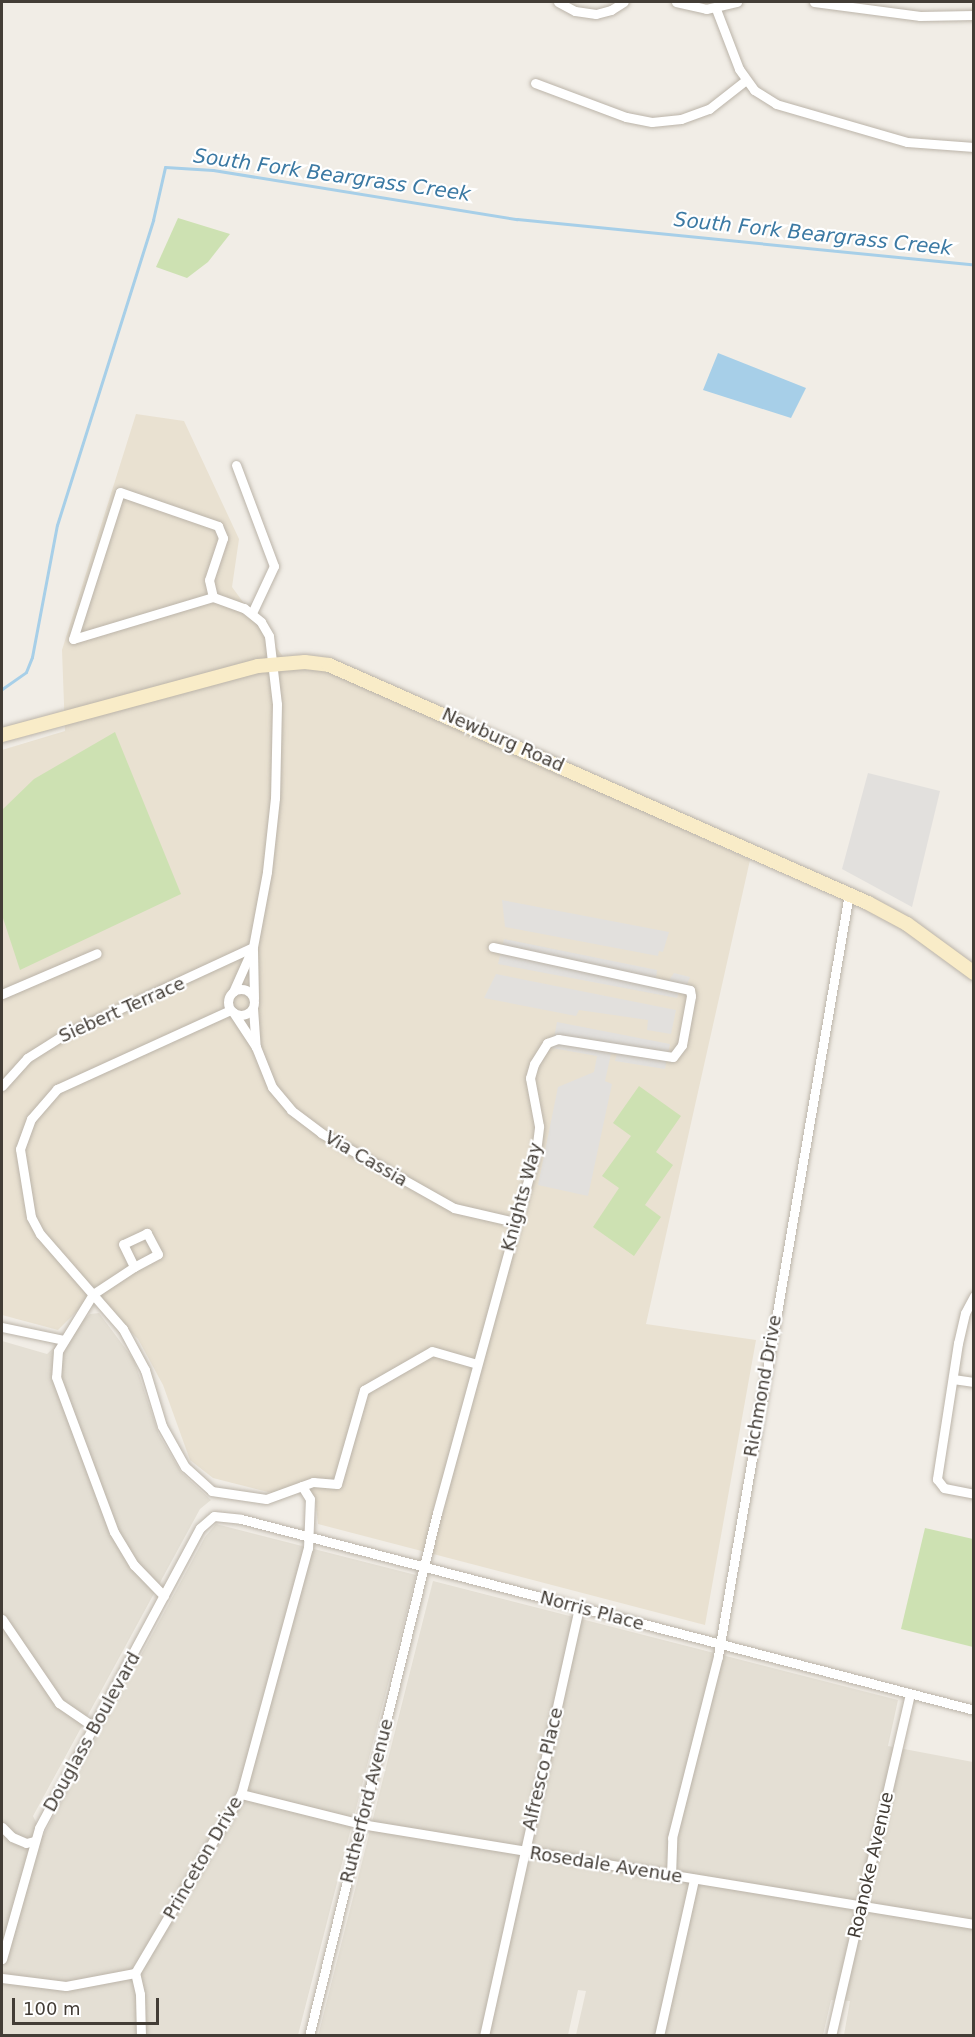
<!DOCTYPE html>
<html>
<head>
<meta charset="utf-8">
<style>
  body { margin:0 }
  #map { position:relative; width:975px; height:2037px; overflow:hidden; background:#f1ede6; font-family:"DejaVu Sans",sans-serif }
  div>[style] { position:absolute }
  .residential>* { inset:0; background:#e4dfd4 }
  .education>* { inset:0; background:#e9e1d1 }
  .green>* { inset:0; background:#cde1b2 }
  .parking>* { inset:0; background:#e2e0dd }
  .water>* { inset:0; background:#a7cfe8 }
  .stream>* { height:3px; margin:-1.5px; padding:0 1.5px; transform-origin:1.5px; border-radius:1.5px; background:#a7cfe8 }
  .roads { filter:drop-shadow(0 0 2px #bbb4a9) drop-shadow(0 0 2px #bbb4a9) }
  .street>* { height:9px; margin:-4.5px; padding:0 4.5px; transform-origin:4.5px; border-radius:4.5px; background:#fff }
  .street>.ring { margin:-4.5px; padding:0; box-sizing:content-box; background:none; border:9px solid #fff; border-radius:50% }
  .secondary>* { height:14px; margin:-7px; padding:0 7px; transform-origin:7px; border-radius:7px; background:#f9ecc8 }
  span { translate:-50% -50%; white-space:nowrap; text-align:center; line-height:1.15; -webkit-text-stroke:4.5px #fff; paint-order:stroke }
  .street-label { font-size:18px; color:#433d36 }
  .water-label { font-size:20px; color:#3b79a3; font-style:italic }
  .frame { position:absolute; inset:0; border:3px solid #433d36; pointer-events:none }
  .scale { position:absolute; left:12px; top:1998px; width:147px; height:27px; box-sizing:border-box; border:3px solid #433d36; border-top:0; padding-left:8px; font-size:18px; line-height:21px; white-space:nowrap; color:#433d36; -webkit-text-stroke:4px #fff; paint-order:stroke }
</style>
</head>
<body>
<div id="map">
  <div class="residential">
    <i style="clip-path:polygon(99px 1313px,134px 1360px,159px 1435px,181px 1472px,211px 1500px,200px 1509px,33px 1816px,43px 1836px,205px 1537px,216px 1524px,416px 1575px,298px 2035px,2px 2035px,2px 1341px,47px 1354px,90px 1314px)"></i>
    <i style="clip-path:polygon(433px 1581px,898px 1700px,888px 1746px,973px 1762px,973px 2035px,844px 2035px,850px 2001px,831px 2000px,823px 2035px,576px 2035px,586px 1991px,578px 1990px,568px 2035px,318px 2036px)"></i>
  </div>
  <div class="education">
    <i style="clip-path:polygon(136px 414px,184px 421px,239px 539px,232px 587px,287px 662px,343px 673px,750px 860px,646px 1324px,756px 1340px,705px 1625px,318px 1524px,315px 1497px,301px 1484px,276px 1494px,213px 1478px,190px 1460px,163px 1385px,138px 1339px,93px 1295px,58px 1330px,2px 1315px,2px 750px,65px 731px,62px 650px)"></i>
  </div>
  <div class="green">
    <i style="clip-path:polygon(178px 218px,230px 234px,208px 262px,187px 278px,156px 267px)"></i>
    <i style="clip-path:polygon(115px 732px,181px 894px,20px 970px,2px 915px,2px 810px,34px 779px)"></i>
    <i style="clip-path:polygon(639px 1086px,681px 1116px,656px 1152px,673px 1165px,645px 1205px,661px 1217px,634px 1256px,593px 1227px,619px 1188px,602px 1176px,631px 1136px,613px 1123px)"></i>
    <i style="clip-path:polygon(925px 1528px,973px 1539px,973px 1647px,901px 1629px)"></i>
  </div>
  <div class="parking">
    <i style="clip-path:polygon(868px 773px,940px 791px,912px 907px,842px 869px)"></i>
    <i style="clip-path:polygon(502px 900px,669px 932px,663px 952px,659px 951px,658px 956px,505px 927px)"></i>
    <i style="clip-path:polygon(504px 939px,657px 970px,656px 979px,669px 980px,674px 973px,690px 977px,683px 994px,679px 992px,677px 998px,498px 964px)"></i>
    <i style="clip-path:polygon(496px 974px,676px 1010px,671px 1034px,647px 1030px,648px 1020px,579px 1010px,576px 1016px,484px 998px)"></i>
    <i style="clip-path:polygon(557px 1022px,670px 1044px,665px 1069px,615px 1061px,617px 1054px,611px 1054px,605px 1081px,612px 1084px,588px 1196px,538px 1185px,558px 1087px,594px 1072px,597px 1056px,552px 1048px)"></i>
  </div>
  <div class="water">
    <i style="clip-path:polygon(718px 353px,806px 388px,791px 418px,703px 390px)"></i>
  </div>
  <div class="stream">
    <i style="left:2px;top:689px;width:29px;rotate:-35deg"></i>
    <i style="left:26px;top:672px;width:16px;rotate:-68deg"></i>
    <i style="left:32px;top:657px;width:134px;rotate:-79.3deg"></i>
    <i style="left:57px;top:525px;width:320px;rotate:-72.5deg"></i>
    <i style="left:153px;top:220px;width:54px;rotate:-77.2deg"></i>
    <i style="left:165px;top:167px;width:48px;rotate:3.6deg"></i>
    <i style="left:213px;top:170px;width:308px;rotate:9.2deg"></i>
    <i style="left:517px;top:219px;width:459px;rotate:5.7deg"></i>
  </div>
  <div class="roads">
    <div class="street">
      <i style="left:558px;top:2px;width:19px;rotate:28deg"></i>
      <i style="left:575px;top:11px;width:21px;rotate:8deg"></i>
      <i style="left:596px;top:14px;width:16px;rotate:-15deg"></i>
      <i style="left:611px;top:10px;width:15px;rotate:-32deg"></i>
      <i style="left:676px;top:2px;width:31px;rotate:13deg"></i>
      <i style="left:706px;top:9px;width:32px;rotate:-13deg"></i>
      <i style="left:814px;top:2px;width:107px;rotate:7.5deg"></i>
      <i style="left:920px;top:16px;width:54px;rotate:-1.1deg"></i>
      <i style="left:716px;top:9px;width:64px;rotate:69deg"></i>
      <i style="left:739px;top:69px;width:26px;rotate:54deg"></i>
      <i style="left:754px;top:90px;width:26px;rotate:32deg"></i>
      <i style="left:776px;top:104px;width:136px;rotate:16.2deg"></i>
      <i style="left:907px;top:142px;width:67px;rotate:4.3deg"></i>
      <i style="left:535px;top:83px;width:97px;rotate:20.5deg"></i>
      <i style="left:626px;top:117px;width:26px;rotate:11deg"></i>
      <i style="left:652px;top:122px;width:29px;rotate:-6deg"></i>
      <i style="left:681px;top:119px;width:30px;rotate:-20deg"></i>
      <i style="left:709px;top:109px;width:47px;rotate:-38.1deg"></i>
      <i style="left:236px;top:465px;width:108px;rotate:69.4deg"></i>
      <i style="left:274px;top:566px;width:52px;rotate:115.1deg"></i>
      <i style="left:213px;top:597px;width:146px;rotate:163.3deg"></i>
      <i style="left:73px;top:639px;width:154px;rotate:-72.3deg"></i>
      <i style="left:120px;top:492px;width:104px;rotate:19.1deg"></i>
      <i style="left:218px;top:526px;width:13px;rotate:67deg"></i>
      <i style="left:223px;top:538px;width:44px;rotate:108.4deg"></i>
      <i style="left:209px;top:580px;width:17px;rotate:77deg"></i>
      <i style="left:213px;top:597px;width:33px;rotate:20deg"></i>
      <i style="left:244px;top:608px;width:22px;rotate:39deg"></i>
      <i style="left:261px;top:622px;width:16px;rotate:60deg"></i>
      <i style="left:269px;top:636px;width:68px;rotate:83.3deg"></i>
      <i style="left:277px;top:704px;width:94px;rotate:91.2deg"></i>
      <i style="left:275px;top:798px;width:74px;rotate:96.2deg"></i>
      <i style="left:267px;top:872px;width:76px;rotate:100.6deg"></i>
      <i style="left:253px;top:947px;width:49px;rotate:114deg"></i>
      <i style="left:253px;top:950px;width:48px;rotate:88.8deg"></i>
      <i class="ring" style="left:228px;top:989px;width:17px;height:17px"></i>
      <i style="left:2px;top:994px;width:103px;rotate:-23.3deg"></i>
      <i style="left:253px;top:1008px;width:39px;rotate:86deg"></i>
      <i style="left:233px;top:1012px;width:42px;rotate:56.7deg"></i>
      <i style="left:256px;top:1047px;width:43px;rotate:68.2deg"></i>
      <i style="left:272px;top:1087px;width:30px;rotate:50deg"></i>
      <i style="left:291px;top:1110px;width:38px;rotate:37deg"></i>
      <i style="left:321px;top:1133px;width:153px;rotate:29.4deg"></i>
      <i style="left:454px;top:1208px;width:63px;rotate:12.9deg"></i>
      <i style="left:2px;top:1086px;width:38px;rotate:-48deg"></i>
      <i style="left:27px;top:1058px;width:45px;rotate:-32.3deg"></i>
      <i style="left:65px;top:1034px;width:207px;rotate:-24.8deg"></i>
      <i style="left:134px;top:1267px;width:27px;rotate:-28deg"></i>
      <i style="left:158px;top:1254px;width:24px;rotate:-118deg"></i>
      <i style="left:147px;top:1233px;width:26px;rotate:155deg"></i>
      <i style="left:123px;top:1244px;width:25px;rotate:64deg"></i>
      <i style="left:134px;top:1267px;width:49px;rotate:146.6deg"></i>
      <i style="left:93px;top:1294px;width:67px;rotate:121.6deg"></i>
      <i style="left:58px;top:1351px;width:26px;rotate:94deg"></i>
      <i style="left:56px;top:1377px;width:165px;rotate:69.5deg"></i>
      <i style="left:114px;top:1532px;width:39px;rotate:59deg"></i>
      <i style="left:134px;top:1565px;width:43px;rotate:45.9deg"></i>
      <i style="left:974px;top:1296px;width:19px;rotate:118deg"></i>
      <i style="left:965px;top:1313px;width:31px;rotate:103deg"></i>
      <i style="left:958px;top:1343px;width:138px;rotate:98.8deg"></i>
      <i style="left:937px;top:1479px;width:11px;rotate:52deg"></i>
      <i style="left:944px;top:1488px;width:31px;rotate:11deg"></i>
      <i style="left:2px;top:1327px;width:63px;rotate:11.8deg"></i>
      <i style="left:953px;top:1379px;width:21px;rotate:8deg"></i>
      <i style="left:302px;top:1486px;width:12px;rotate:-20deg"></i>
      <i style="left:313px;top:1482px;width:24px;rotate:5deg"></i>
      <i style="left:337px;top:1484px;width:98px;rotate:-74deg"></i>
      <i style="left:364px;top:1390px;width:78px;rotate:-29.8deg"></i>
      <i style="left:432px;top:1351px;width:47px;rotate:16.1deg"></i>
      <i style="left:2px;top:1619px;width:102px;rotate:55.8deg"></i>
      <i style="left:59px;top:1703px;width:42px;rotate:34.4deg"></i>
      <i style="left:241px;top:1794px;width:124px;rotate:14deg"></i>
      <i style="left:361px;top:1824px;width:621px;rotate:9.27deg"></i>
      <i style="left:2px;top:1827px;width:14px;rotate:45deg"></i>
      <i style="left:12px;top:1837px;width:15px;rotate:23deg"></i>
      <i style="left:26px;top:1843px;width:8px;rotate:-14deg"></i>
      <i style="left:671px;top:1876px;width:38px;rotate:-88deg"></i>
      <i style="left:672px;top:1838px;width:188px;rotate:-75.8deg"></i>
      <i style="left:718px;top:1656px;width:773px;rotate:-80.25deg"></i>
      <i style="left:2px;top:1959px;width:136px;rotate:-74.2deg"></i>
      <i style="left:39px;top:1828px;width:340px;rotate:-61.8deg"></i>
      <i style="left:200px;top:1528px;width:18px;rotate:-41deg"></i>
      <i style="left:214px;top:1516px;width:27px;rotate:6deg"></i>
      <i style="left:241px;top:1519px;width:757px;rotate:14.6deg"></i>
      <i style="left:2px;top:1978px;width:64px;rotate:7.1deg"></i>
      <i style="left:66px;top:1986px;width:70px;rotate:-10.7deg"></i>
      <i style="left:141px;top:2036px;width:42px;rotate:-91.4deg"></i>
      <i style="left:140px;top:1994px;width:22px;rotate:-103deg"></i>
      <i style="left:135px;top:1973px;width:208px;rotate:-59.4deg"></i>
      <i style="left:241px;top:1794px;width:255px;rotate:-74.8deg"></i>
      <i style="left:308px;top:1548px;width:49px;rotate:-87.7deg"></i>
      <i style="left:310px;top:1499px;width:15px;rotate:-122deg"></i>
      <i style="left:302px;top:1486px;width:38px;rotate:160deg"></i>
      <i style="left:266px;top:1499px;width:55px;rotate:-171.6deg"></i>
      <i style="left:212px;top:1491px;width:36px;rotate:-138deg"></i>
      <i style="left:185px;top:1467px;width:47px;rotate:-119.3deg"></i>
      <i style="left:162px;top:1426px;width:59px;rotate:-106.9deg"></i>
      <i style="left:145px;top:1370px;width:47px;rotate:-118.2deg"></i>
      <i style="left:123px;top:1329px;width:126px;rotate:-131.1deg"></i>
      <i style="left:40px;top:1234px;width:19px;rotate:-118deg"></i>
      <i style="left:31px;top:1217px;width:69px;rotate:-99.2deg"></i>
      <i style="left:20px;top:1149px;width:32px;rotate:-70deg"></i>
      <i style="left:31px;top:1119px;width:40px;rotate:-49deg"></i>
      <i style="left:57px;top:1089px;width:190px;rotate:-24.5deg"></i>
      <i style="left:309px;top:2036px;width:538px;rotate:-76.25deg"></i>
      <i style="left:437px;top:1513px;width:374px;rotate:-74.7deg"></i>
      <i style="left:536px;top:1152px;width:26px;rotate:-83deg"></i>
      <i style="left:539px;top:1126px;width:49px;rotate:-100.6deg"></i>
      <i style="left:530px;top:1078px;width:15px;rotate:-74deg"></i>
      <i style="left:534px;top:1064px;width:25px;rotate:-58deg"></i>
      <i style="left:547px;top:1043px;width:12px;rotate:-20deg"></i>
      <i style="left:558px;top:1039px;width:116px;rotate:8.9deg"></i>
      <i style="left:673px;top:1057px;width:15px;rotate:-53deg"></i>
      <i style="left:682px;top:1045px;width:50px;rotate:-79.6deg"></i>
      <i style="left:691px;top:996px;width:6px;rotate:-99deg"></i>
      <i style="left:690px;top:990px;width:202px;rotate:-167.7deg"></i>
      <i style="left:484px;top:2036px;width:438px;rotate:-77.5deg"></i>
      <i style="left:659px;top:2036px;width:161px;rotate:-77.4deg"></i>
      <i style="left:831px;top:2036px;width:351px;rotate:-77deg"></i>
    </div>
    <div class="secondary">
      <i style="left:2px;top:735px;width:265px;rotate:-15.1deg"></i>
      <i style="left:258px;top:666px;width:47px;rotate:-4.9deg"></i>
      <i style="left:305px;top:662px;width:24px;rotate:7deg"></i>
      <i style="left:329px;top:665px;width:589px;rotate:23.82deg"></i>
      <i style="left:868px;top:903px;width:44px;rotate:28.3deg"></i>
      <i style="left:907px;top:924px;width:83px;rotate:36.2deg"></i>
    </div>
  </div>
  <div class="street-label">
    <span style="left:503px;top:740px;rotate:24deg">Newburg Road</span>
    <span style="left:122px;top:1010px;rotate:-24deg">Siebert Terrace</span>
    <span style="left:366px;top:1159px;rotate:30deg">Via Cassia</span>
    <span style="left:522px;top:1197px;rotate:-75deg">Knights Way</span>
    <span style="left:763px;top:1386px;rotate:-80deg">Richmond Drive</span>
    <span style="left:592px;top:1611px;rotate:15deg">Norris Place</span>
    <span style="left:92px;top:1732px;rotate:-61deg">Douglass Boulevard</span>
    <span style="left:543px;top:1769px;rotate:-77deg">Alfresco Place</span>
    <span style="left:367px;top:1801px;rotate:-76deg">Rutherford Avenue</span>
    <span style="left:203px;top:1858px;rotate:-60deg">Princeton Drive</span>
    <span style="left:606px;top:1865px;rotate:9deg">Rosedale Avenue</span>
    <span style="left:871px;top:1865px;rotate:-77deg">Roanoke Avenue</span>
  </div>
  <div class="water-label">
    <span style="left:332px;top:175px;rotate:8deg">South Fork Beargrass Creek</span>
    <span style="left:813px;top:234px;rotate:6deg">South Fork Beargrass Creek</span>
  </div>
  <div class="frame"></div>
  <div class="scale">100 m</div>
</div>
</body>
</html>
